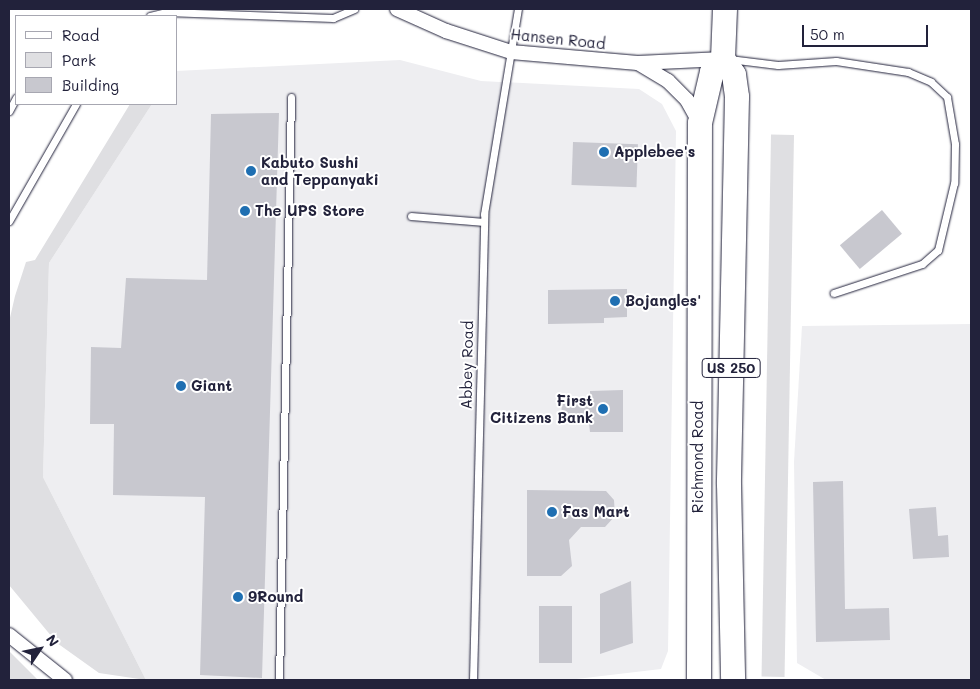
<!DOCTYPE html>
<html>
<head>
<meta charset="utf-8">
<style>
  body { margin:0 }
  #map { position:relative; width:980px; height:689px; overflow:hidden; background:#fff; font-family:Mali,sans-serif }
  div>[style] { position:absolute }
  .built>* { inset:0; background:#eeeef1 }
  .green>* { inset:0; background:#dfdfe2; transform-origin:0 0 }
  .building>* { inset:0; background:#c8c8cf; transform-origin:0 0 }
  .roads { filter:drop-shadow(0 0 1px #22223b) drop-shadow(0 0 1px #22223b) }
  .service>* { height:7px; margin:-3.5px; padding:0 3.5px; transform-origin:3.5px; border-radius:3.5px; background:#fff }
  .minor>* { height:14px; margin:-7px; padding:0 7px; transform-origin:7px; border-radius:7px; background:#fff }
  .trunk>* { height:24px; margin:-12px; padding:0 12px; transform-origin:12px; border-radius:12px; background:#fff }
  .dots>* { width:14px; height:14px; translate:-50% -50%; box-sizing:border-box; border:2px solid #fff; border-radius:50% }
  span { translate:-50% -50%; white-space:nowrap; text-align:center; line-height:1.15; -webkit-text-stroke:4px #fff; paint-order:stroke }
  .shield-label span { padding:1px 4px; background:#fff; border:1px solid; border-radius:4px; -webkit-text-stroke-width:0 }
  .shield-label { font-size:14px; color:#22223b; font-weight:700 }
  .street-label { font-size:15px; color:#22223b }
  .poi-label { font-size:15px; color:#22223b; font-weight:700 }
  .left { translate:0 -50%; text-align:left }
  .right { translate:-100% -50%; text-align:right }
  .frame { position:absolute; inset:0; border:10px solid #22223b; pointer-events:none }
  .legend { position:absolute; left:15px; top:15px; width:162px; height:90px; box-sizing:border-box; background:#fff; border:1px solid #a7a7b1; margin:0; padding:6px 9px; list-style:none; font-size:15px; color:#22223b }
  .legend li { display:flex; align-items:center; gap:10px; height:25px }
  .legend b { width:25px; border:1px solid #a7a7b1 }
  .north { position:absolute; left:15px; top:624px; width:50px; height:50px; -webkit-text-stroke:4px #fff; paint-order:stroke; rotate:56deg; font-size:14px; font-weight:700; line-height:20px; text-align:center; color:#22223b }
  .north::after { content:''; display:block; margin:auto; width:18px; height:22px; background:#22223b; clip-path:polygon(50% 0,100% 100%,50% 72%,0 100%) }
  .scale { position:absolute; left:802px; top:25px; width:126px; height:22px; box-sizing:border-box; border:2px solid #22223b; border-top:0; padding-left:6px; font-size:15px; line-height:18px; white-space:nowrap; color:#22223b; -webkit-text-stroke:4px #fff; paint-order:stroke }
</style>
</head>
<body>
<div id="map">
  <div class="built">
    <i style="clip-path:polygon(400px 60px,481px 81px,639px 89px,662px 104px,676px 131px,668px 651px,661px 669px,568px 680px,146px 680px,43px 477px,49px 263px,152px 104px,176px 104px,176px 71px)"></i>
    <i style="clip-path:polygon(971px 324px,971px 680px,826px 680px,797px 663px,794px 462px,802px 326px)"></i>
  </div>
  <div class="green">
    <i style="clip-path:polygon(130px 104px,152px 104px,49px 263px,43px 477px,146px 680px,99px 673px,57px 643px,9px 585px,9px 322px,15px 296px,26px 262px,35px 260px)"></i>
    <i style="left:794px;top:135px;width:542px;height:23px;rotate:91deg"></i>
    <i style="clip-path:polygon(9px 651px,38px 680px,9px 680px)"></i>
  </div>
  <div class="building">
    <i style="clip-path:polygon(279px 113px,262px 678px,200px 675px,205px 497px,113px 495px,114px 424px,90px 424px,91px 347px,121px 348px,126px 278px,207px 280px,211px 114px)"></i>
    <i style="left:573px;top:142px;width:65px;height:43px;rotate:2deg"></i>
    <i style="left:882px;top:210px;width:31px;height:55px;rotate:50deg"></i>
    <i style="clip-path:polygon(627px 289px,627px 317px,604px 318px,604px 323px,548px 324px,548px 290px)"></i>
    <i style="clip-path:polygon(623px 390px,623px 432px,590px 432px,589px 423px,561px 422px,562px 400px,590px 400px,590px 391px)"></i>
    <i style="clip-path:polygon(843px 481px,845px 609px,889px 608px,890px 640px,816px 642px,813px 482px)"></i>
    <i style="clip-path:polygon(527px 490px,606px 491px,614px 500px,615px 516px,605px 527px,581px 527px,569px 540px,572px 566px,561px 576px,527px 576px)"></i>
    <i style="clip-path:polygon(936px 507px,938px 536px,948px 535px,949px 557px,913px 559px,909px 509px)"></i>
    <i style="clip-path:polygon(631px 581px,633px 643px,600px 654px,600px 594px)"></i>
    <i style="left:539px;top:606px;width:33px;height:57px"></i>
  </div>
  <div class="roads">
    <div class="service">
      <i style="left:150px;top:16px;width:16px;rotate:-14deg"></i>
      <i style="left:166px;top:12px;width:167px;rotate:2.1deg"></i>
      <i style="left:333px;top:18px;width:23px;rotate:-23deg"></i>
      <i style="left:729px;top:59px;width:49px;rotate:7deg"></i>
      <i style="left:778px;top:65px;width:58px;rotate:-3.9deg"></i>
      <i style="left:836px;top:61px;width:73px;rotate:8.7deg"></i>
      <i style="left:908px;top:72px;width:25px;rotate:23deg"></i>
      <i style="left:931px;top:82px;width:22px;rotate:43deg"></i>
      <i style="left:947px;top:97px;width:48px;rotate:80.3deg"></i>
      <i style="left:955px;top:144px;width:39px;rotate:91deg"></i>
      <i style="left:954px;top:183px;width:69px;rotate:103.4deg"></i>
      <i style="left:938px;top:250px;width:21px;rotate:139deg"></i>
      <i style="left:922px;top:264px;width:93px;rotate:161.8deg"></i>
      <i style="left:9px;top:111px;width:15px;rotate:-62deg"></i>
      <i style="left:411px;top:216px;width:73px;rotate:4.7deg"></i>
      <i style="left:9px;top:221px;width:135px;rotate:-60.2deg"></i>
      <i style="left:279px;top:680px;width:583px;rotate:-88.82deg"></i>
      <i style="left:473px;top:680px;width:466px;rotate:-88.6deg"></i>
      <i style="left:484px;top:214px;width:208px;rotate:-80.6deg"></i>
    </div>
    <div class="minor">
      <i style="left:397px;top:9px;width:54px;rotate:24.2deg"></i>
      <i style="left:446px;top:31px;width:68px;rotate:17.9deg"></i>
      <i style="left:511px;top:52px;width:127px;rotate:5deg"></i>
      <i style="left:638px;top:63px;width:85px;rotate:-2.7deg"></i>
      <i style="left:638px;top:63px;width:35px;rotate:31deg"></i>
      <i style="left:668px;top:81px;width:27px;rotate:45deg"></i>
      <i style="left:687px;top:100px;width:26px;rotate:61deg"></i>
      <i style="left:9px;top:635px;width:72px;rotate:38.8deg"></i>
    </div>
    <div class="trunk">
      <i style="left:725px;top:9px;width:50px;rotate:92.3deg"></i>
      <i style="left:723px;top:59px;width:19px;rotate:55deg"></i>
      <i style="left:734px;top:75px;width:22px;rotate:82deg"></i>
      <i style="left:737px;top:97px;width:387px;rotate:91.2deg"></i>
      <i style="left:729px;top:484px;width:196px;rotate:88.8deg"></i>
      <i style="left:699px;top:680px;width:557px;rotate:-89.9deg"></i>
      <i style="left:700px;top:123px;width:52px;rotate:-76.8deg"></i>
      <i style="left:712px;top:72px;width:17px;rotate:-50deg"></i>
    </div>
  </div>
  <div class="dots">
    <i style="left:604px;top:152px;background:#1f6fb2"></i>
    <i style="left:251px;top:171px;background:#1f6fb2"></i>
    <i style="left:245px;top:211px;background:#1f6fb2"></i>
    <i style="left:615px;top:301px;background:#1f6fb2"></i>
    <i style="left:181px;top:386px;background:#1f6fb2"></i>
    <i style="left:603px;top:409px;background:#1f6fb2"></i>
    <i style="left:552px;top:512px;background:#1f6fb2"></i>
    <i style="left:238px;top:597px;background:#1f6fb2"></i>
  </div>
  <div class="shield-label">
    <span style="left:731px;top:368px">US 250</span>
  </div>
  <div class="street-label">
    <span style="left:558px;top:39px;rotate:6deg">Hansen Road</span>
    <span style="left:467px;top:365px;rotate:-89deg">Abbey Road</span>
    <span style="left:698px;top:457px;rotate:-90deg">Richmond Road</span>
  </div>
  <div class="poi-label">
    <span class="left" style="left:614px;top:152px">Applebee's</span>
    <span class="left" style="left:261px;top:171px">Kabuto Sushi<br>and Teppanyaki</span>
    <span class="left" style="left:255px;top:211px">The UPS Store</span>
    <span class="left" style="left:625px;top:301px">Bojangles'</span>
    <span class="left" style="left:191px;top:386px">Giant</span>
    <span class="right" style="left:593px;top:409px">First<br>Citizens Bank</span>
    <span class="left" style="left:562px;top:512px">Fas Mart</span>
    <span class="left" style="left:248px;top:597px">9Round</span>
  </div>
  <div class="frame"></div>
  <ul class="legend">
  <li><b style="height:6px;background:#fff"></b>Road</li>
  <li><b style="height:14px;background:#dfdfe2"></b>Park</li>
  <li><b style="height:14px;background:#c8c8cf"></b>Building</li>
  </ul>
  <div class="north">N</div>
  <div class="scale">50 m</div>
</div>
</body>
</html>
